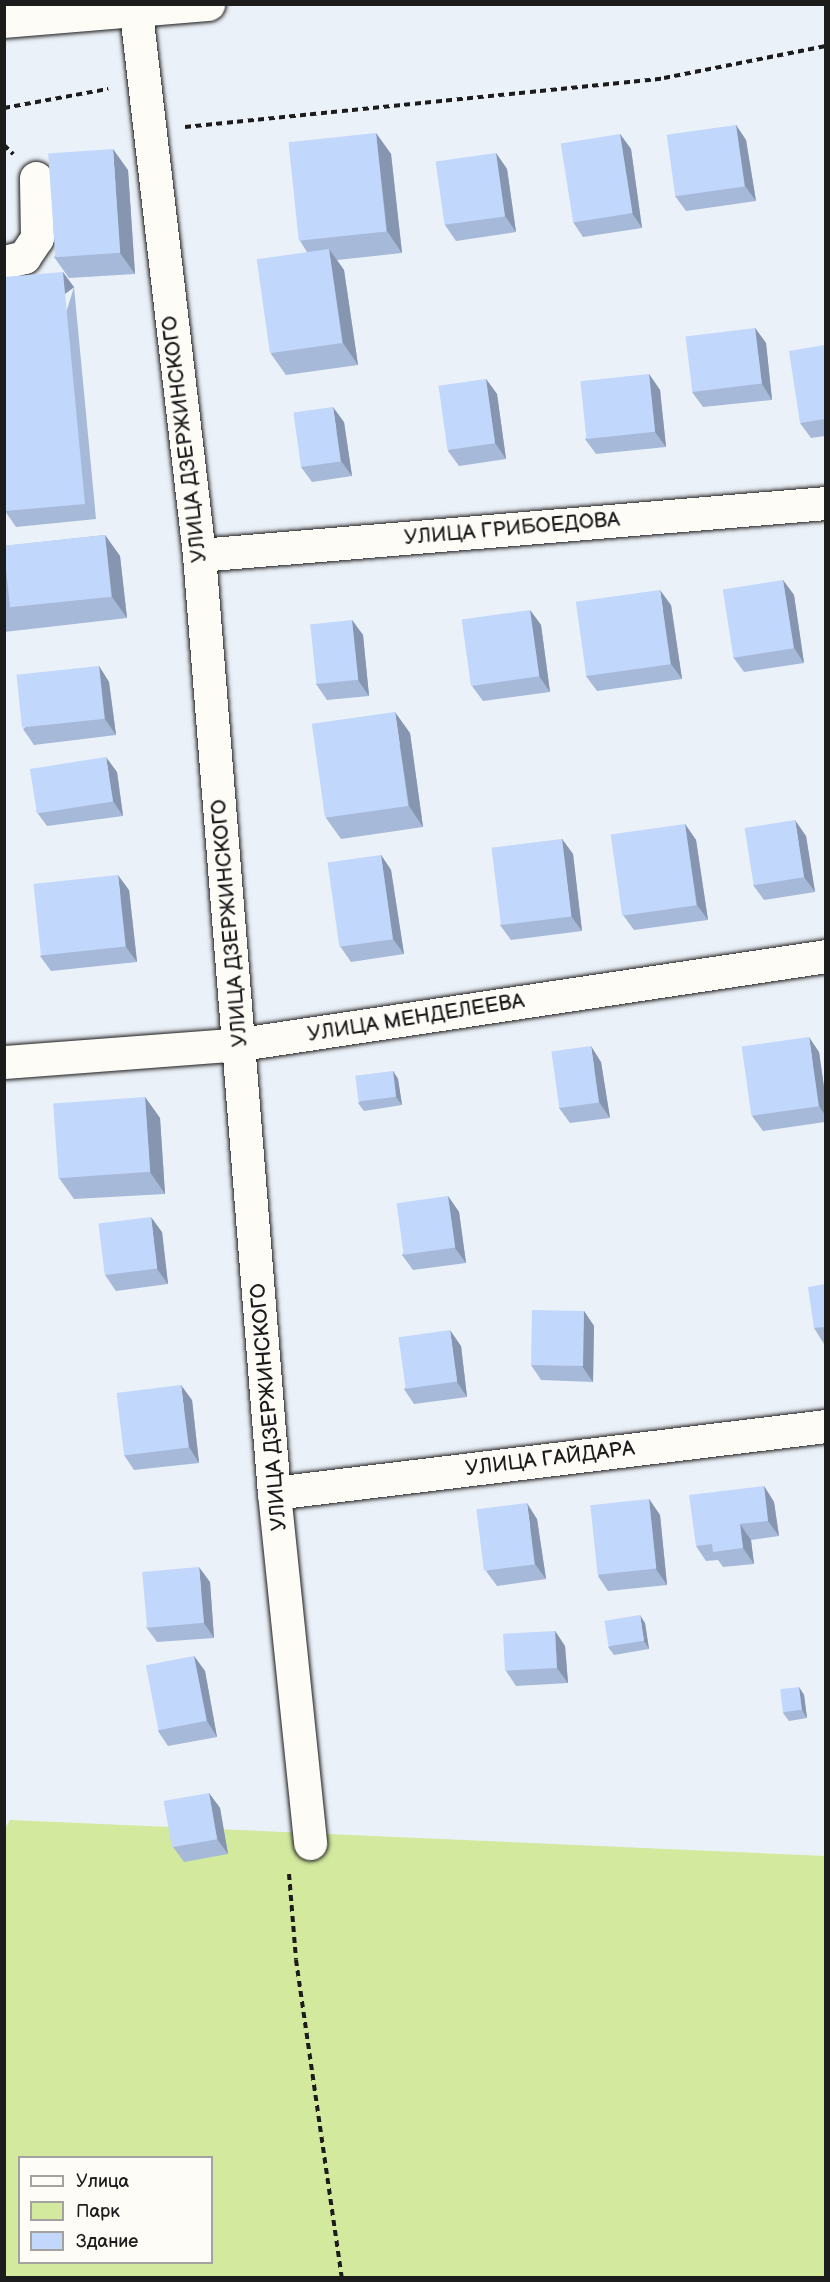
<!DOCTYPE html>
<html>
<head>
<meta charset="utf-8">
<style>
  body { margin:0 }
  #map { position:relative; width:830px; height:2282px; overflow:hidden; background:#ebf1f8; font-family:"Balsamiq Sans",sans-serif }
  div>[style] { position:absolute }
  .green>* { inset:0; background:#d3e99e }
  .path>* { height:4px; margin-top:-2px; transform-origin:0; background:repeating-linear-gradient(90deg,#1c1c1c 0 6px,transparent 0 10.5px) }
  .roads { filter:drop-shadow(0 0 2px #1c1c1c) drop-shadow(0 0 2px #1c1c1c) }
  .minor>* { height:33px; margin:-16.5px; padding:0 16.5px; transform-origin:16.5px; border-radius:16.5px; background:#fdfcf7 }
  .wall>* { inset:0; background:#a6b9d8 }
  .shaded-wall>* { inset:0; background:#8796b0; transform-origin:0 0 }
  .building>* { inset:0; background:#c1d7fb; transform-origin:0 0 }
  span { translate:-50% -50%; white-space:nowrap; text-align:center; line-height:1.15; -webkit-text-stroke:5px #fdfcf7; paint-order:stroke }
  .street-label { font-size:21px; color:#1c1c1c }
  .frame { position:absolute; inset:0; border:6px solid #1c1c1c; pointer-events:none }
  .legend { position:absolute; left:18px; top:2156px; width:195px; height:108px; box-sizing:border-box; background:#fdfcf7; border:2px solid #a3a29f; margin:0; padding:8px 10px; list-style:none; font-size:18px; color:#1c1c1c }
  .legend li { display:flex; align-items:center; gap:12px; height:30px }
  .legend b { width:30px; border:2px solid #a3a29f }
</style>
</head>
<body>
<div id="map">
  <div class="green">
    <i style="clip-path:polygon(evenodd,10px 1820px,825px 1856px,825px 2277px,5px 2278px,4px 1830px,10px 1820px,20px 2158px,212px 2158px,212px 2262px,20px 2262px,20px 2158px)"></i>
  </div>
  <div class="path">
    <i style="left:4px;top:108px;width:106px;rotate:-10.4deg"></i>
    <i style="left:185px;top:127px;width:481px;rotate:-5.8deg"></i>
    <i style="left:664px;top:78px;width:165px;rotate:-11.2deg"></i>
    <i style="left:4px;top:145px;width:13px;rotate:45deg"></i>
    <i style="left:289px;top:1874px;width:86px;rotate:85.3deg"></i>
    <i style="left:296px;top:1960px;width:321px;rotate:81.8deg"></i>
  </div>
  <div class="roads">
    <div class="minor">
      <i style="left:135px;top:4px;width:555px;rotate:83.37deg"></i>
      <i style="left:199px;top:555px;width:941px;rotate:85.43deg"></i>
      <i style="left:274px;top:1493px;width:352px;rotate:84.1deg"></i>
      <i style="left:4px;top:21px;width:205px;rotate:-4.8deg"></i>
      <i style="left:4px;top:262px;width:21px;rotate:-14deg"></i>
      <i style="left:24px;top:257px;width:23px;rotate:-56deg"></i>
      <i style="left:37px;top:238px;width:60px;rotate:-91deg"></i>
      <i style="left:199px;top:555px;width:629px;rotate:-4.74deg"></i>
      <i style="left:4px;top:1062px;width:238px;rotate:-4.3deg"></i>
      <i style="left:241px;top:1044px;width:592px;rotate:-8.55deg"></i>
      <i style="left:274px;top:1493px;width:556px;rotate:-6.92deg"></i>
    </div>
  </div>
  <div class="wall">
    <i style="clip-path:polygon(736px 125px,746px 140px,756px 201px,686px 211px,675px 196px)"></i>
    <i style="clip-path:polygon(376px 133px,391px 154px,402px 253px,337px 260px,344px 270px,358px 365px,286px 375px,271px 354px,307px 252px,300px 241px)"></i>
    <i style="clip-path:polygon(620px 134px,631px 149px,642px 228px,583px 237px,573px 222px)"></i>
    <i style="clip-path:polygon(496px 153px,507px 169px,516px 232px,456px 241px,445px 225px)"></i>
    <i style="clip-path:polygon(128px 170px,135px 274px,69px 278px,54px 257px)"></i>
    <i style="clip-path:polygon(74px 287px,96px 519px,16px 527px,5px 511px)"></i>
    <i style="clip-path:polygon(755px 328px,766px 343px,772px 400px,703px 407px,692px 392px)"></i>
    <i style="clip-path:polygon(825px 345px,825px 436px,811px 438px,800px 423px)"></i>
    <i style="clip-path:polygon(649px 374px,660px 390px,666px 447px,596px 454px,585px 439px)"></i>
    <i style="clip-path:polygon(486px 379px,497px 394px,506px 459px,459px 466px,448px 451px)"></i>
    <i style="clip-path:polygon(344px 422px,352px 476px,312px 482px,301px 467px)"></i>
    <i style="clip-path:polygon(105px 535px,120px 556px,127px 618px,4px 632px,4px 546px)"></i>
    <i style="clip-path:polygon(783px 580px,794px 595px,804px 663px,744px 672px,733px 657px)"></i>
    <i style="clip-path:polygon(671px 605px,682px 679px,597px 691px,586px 676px)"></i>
    <i style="clip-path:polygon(530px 610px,541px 625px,550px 692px,483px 701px,472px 686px)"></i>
    <i style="clip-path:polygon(352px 620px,363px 635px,369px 696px,327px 700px,316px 684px)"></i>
    <i style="clip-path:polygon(99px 666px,109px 682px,116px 735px,34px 745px,23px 729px)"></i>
    <i style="clip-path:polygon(410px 733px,423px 827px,341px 839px,326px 818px)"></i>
    <i style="clip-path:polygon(117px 772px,123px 816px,47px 826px,36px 811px)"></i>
    <i style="clip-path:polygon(685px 824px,696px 840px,708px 920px,634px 930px,623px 915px)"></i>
    <i style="clip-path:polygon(806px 836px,815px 892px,764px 900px,753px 885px)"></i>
    <i style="clip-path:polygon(562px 839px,573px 854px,582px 931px,511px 940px,500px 925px)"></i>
    <i style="clip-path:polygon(381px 855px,391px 870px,404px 954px,351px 962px,340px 946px)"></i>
    <i style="clip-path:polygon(129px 890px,137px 962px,51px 971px,40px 956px)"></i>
    <i style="clip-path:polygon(819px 1052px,825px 1094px,825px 1122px,763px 1131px,752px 1116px)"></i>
    <i style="clip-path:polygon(601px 1062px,610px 1118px,570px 1123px,559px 1108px)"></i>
    <i style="clip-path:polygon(393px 1071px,398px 1079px,402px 1105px,364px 1111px,358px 1103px)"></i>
    <i style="clip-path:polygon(145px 1097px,160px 1118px,165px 1194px,74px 1199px,59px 1178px)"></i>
    <i style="clip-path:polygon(448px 1196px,459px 1212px,466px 1263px,413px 1270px,402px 1255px)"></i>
    <i style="clip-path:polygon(162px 1232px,168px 1284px,116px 1291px,105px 1275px)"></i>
    <i style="clip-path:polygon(825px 1284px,825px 1344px,824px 1344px,814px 1328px)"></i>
    <i style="clip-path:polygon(584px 1311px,594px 1326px,593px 1382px,541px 1380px,531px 1365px)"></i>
    <i style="clip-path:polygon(461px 1346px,467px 1397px,414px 1404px,404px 1389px)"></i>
    <i style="clip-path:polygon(192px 1400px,199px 1463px,134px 1470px,124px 1455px)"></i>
    <i style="clip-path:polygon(764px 1486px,774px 1502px,779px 1536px,751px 1540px,754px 1564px,723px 1567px,718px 1560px,706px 1561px,696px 1546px)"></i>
    <i style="clip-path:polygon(649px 1499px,660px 1515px,667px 1585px,608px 1591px,598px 1576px)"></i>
    <i style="clip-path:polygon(537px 1519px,546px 1579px,497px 1586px,486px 1571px)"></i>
    <i style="clip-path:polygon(210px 1582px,214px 1638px,157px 1642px,146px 1627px)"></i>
    <i style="clip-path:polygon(645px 1623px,649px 1649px,614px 1655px,608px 1647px)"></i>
    <i style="clip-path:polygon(555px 1631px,565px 1646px,568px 1683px,516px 1686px,506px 1671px)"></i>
    <i style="clip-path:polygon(194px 1656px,205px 1671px,217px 1737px,168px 1746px,158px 1731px)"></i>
    <i style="clip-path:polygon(799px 1687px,804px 1695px,807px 1718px,789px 1721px,783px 1713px)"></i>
    <i style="clip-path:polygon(209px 1793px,220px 1808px,228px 1854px,184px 1862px,173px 1847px)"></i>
  </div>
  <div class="shaded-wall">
    <i style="clip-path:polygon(736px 125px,746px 140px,756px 201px,745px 186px)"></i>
    <i style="clip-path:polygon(376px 133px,391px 154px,402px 253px,387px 231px)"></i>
    <i style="clip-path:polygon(620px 134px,631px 149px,642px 228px,632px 213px)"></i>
    <i style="clip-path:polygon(113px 149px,128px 170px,135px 274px,120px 253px)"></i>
    <i style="clip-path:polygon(496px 153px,507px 169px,516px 232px,505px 216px)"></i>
    <i style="clip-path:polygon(329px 249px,344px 270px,358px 365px,343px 343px)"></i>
    <i style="left:63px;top:272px;width:19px;height:233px;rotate:54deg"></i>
    <i style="clip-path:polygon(755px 328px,766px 343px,772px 400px,762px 384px)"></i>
    <i style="clip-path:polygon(649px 374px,660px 390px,666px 447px,655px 432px)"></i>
    <i style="clip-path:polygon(486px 379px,497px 394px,506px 459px,495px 443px)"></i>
    <i style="clip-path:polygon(333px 407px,344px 422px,352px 476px,341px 461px)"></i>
    <i style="clip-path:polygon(105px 535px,120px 556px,127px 618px,112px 597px)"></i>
    <i style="clip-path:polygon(783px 580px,794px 595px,804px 663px,794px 648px)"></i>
    <i style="clip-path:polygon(660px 590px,671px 605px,682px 679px,671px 664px)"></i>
    <i style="clip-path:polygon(530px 610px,541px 625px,550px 692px,539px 676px)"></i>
    <i style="clip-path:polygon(352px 620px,363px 635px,369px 696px,358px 680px)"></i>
    <i style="clip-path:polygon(99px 666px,109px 682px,116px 735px,105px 719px)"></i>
    <i style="clip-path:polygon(395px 712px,410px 733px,423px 827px,409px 806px)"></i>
    <i style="clip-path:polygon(106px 757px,117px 772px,123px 816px,113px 801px)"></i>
    <i style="clip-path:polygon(795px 820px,806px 836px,815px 892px,804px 877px)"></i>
    <i style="clip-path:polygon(685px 824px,696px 840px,708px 920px,697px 905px)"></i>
    <i style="clip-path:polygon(562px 839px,573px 854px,582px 931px,571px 916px)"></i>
    <i style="clip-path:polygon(381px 855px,391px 870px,404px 954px,393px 939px)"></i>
    <i style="clip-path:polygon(118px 875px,129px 890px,137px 962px,126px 947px)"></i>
    <i style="clip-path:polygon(809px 1037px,819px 1052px,825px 1094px,825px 1115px,819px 1106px)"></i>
    <i style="clip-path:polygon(591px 1046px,601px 1062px,610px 1118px,599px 1102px)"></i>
    <i style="clip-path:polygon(393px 1071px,398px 1079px,402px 1105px,396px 1097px)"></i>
    <i style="clip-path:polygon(145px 1097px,160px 1118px,165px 1194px,150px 1172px)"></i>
    <i style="clip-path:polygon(448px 1196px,459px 1212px,466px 1263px,455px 1248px)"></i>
    <i style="clip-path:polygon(151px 1217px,162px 1232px,168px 1284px,157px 1269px)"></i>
    <i style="clip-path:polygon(584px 1311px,594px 1326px,593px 1382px,582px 1366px)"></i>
    <i style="clip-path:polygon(450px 1330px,461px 1346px,467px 1397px,457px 1382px)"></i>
    <i style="clip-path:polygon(181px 1385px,192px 1400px,199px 1463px,189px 1447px)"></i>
    <i style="clip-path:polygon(764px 1486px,774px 1502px,779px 1536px,768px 1521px)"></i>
    <i style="clip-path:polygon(649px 1499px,660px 1515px,667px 1585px,656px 1569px)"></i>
    <i style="clip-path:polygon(527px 1503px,537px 1519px,546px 1579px,535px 1564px)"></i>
    <i style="clip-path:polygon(740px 1524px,751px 1540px,754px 1564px,743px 1548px)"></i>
    <i style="clip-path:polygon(199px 1567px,210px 1582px,214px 1638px,204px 1623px)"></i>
    <i style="clip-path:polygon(640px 1615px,645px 1623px,649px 1649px,644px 1641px)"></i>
    <i style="clip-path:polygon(555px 1631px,565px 1646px,568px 1683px,557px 1668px)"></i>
    <i style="clip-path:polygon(194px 1656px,205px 1671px,217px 1737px,207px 1721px)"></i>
    <i style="clip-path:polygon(799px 1687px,804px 1695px,807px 1718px,802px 1710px)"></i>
    <i style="clip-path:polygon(209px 1793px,220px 1808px,228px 1854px,217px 1839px)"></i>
  </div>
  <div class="building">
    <i style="left:736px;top:125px;width:62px;height:70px;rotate:82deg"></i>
    <i style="left:376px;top:133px;width:99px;height:88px;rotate:84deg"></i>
    <i style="left:620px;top:134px;width:80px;height:60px;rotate:81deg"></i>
    <i style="left:113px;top:149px;width:104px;height:65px;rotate:86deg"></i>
    <i style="left:496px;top:153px;width:64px;height:61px;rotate:82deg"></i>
    <i style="left:329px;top:249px;width:95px;height:73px;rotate:82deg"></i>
    <i style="clip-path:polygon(63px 272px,85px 504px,5px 511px,4px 277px)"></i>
    <i style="left:755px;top:328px;width:56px;height:70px;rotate:83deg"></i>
    <i style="clip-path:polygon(825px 345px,825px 419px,800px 423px,789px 351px)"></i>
    <i style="left:649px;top:374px;width:58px;height:69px;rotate:84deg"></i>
    <i style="left:486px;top:379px;width:65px;height:48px;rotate:82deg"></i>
    <i style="left:333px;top:407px;width:55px;height:40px;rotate:82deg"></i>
    <i style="left:105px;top:535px;width:62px;height:102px;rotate:84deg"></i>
    <i style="left:783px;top:580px;width:69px;height:61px;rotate:81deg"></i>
    <i style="left:660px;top:590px;width:75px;height:85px;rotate:82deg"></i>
    <i style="left:530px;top:610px;width:67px;height:69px;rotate:82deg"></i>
    <i style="left:352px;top:620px;width:60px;height:42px;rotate:84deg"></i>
    <i style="left:99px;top:666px;width:53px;height:83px;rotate:84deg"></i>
    <i style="left:395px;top:712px;width:95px;height:84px;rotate:82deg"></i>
    <i style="left:106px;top:757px;width:45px;height:77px;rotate:81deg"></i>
    <i style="left:795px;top:820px;width:58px;height:51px;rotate:81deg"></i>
    <i style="left:685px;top:824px;width:82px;height:75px;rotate:82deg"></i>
    <i style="left:562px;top:839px;width:78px;height:71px;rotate:83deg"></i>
    <i style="left:381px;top:855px;width:85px;height:54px;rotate:82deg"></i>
    <i style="left:118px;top:875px;width:72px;height:85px;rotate:84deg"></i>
    <i style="left:809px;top:1037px;width:70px;height:68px;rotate:82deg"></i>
    <i style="left:591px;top:1046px;width:57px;height:40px;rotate:82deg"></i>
    <i style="left:393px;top:1071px;width:26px;height:38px;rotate:83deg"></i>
    <i style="left:145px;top:1097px;width:75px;height:92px;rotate:86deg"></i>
    <i style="left:448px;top:1196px;width:52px;height:52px;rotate:82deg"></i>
    <i style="left:151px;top:1217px;width:52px;height:53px;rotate:83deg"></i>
    <i style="clip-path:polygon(825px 1284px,825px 1327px,814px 1328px,808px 1287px)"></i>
    <i style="left:532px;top:1310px;width:52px;height:55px;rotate:1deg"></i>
    <i style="left:450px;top:1330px;width:52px;height:52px;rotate:82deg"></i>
    <i style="left:181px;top:1385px;width:63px;height:65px;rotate:83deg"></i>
    <i style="clip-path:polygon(764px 1486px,768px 1521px,740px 1524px,743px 1548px,713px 1552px,712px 1544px,696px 1546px,689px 1495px)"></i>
    <i style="left:649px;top:1499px;width:70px;height:59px;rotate:84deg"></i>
    <i style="left:527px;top:1503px;width:62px;height:51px;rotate:83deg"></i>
    <i style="left:199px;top:1567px;width:56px;height:57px;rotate:85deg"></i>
    <i style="left:640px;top:1615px;width:26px;height:36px;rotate:81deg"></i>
    <i style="left:555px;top:1631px;width:37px;height:52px;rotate:87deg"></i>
    <i style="left:194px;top:1656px;width:66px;height:49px;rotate:79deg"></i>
    <i style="left:799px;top:1687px;width:23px;height:19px;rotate:83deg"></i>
    <i style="left:209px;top:1793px;width:47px;height:46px;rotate:80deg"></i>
  </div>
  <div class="street-label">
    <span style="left:185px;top:439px;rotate:-97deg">УЛИЦА ДЗЕРЖИНСКОГО</span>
    <span style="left:512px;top:529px;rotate:-5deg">УЛИЦА ГРИБОЕДОВА</span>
    <span style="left:230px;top:923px;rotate:-95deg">УЛИЦА ДЗЕРЖИНСКОГО</span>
    <span style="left:416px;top:1018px;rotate:-9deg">УЛИЦА МЕНДЕЛЕЕВА</span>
    <span style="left:269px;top:1407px;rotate:-95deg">УЛИЦА ДЗЕРЖИНСКОГО</span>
    <span style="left:550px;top:1459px;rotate:-7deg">УЛИЦА ГАЙДАРА</span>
  </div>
  <div class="frame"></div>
  <ul class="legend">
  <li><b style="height:8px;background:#fdfcf7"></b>Улица</li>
  <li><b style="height:16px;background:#d3e99e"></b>Парк</li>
  <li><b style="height:16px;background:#c1d7fb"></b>Здание</li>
  </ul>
</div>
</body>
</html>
